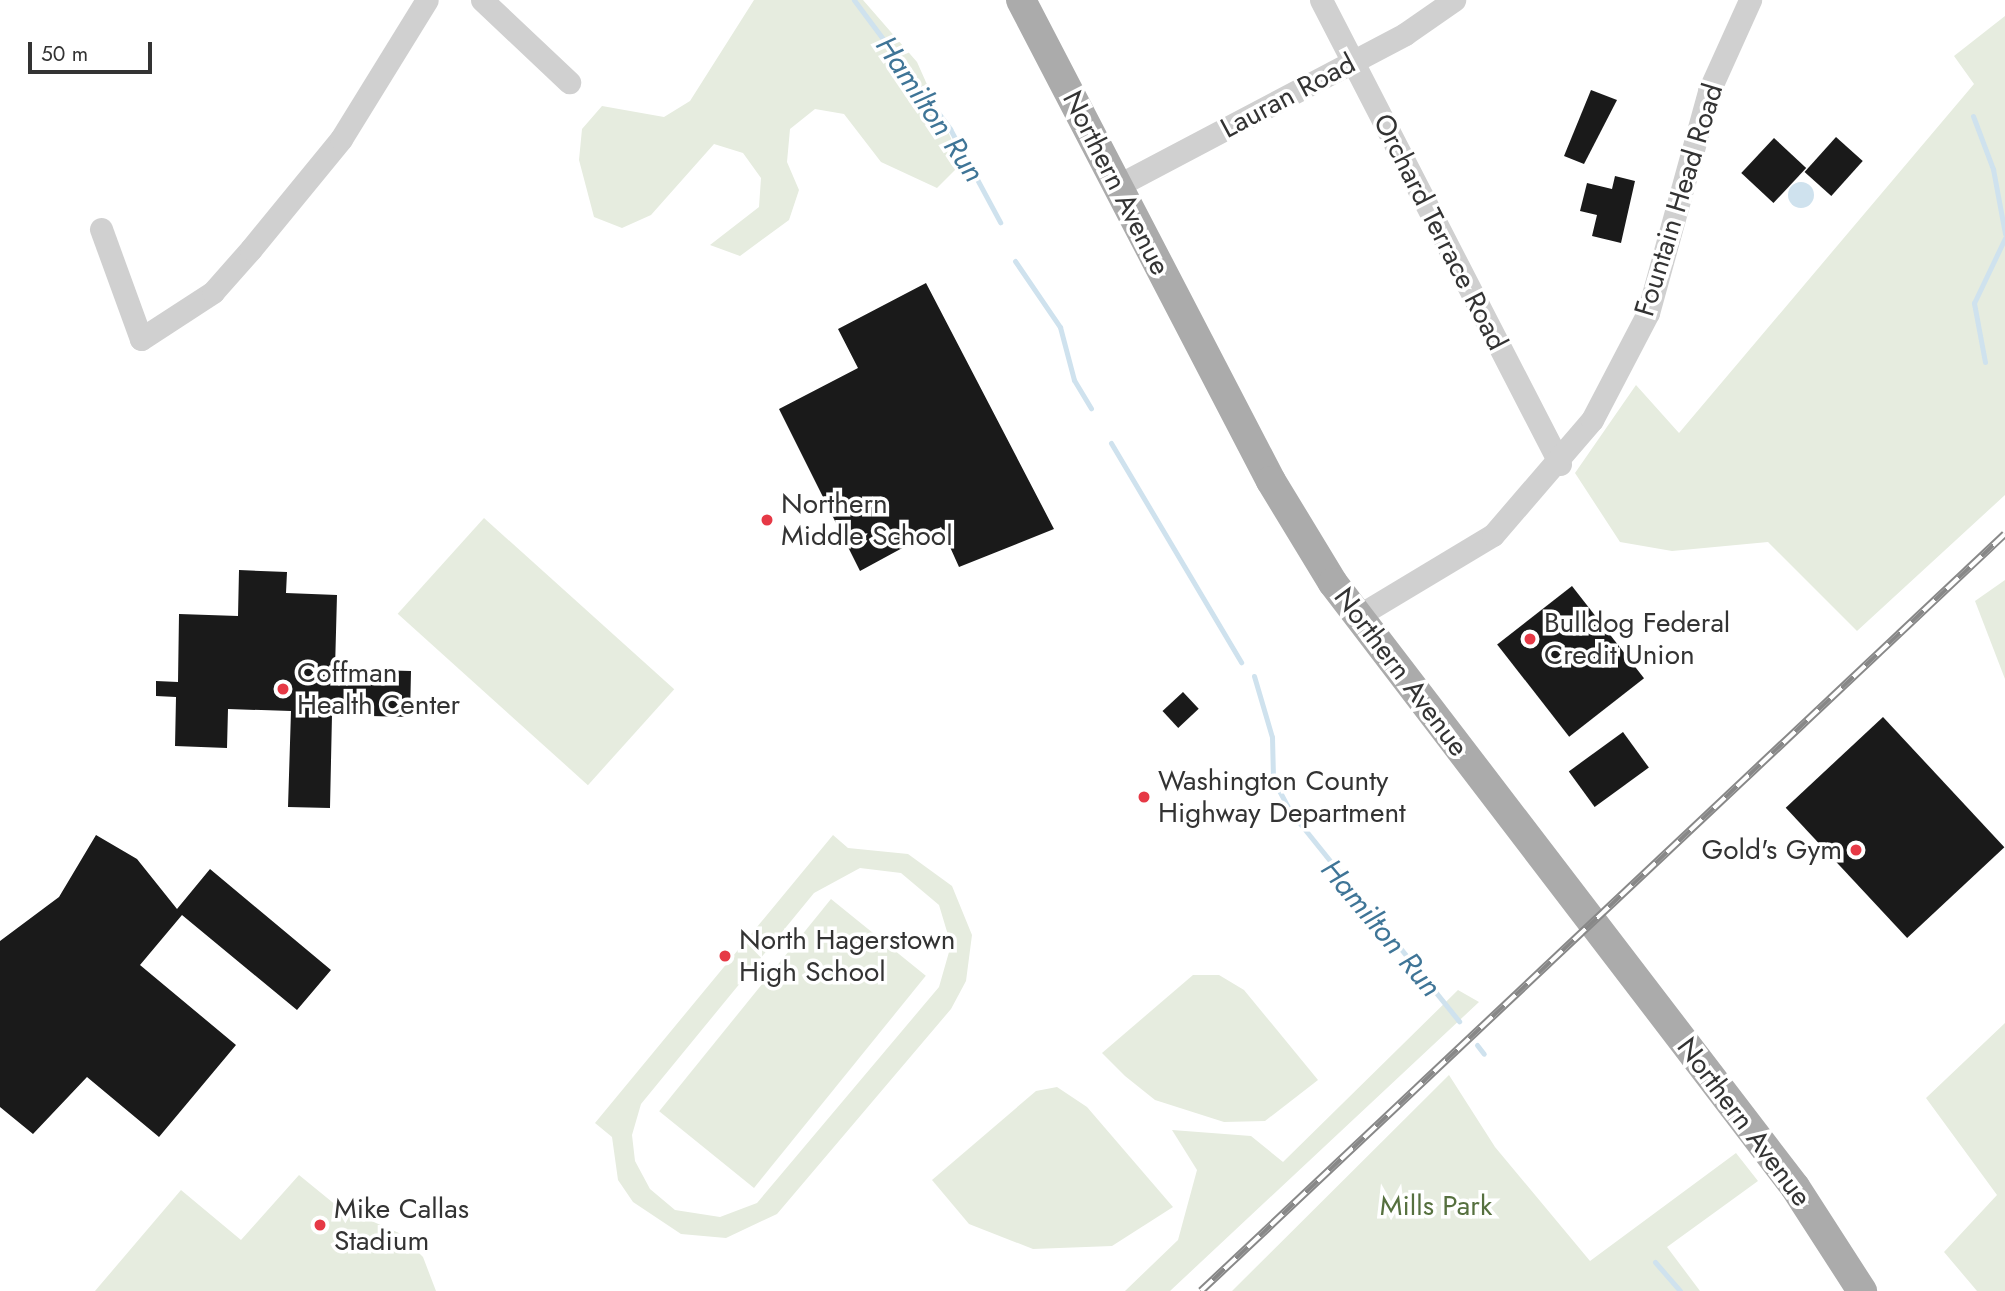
<!DOCTYPE html>
<html>
<head>
<meta charset="utf-8">
<style>
  body { margin:0 }
  #map { position:relative; width:2005px; height:1291px; overflow:hidden; background:#fff; font-family:Jost,sans-serif }
  div>[style] { position:absolute }
  .green>* { inset:0; background:#e6ecdf; transform-origin:0 0 }
  .water>* { inset:0; background:#cfe2ee }
  .round { border-radius:50% }
  .stream>* { height:5px; margin:-2.5px; padding:0 2.5px; transform-origin:2.5px; border-radius:2.5px; background:#cfe2ee }
  .building>* { inset:0; background:#1a1a1a; transform-origin:0 0 }
  .minor>* { height:23px; margin:-11.5px; padding:0 11.5px; transform-origin:11.5px; border-radius:11.5px; background:#d0d0d0 }
  .major>* { height:30px; margin:-15px; padding:0 15px; transform-origin:15px; border-radius:15px; background:#ababab }
  .rail>* { height:8px; margin-top:-4px; transform-origin:0; background:repeating-linear-gradient(90deg,#fff 0 16px,#888 0 32px); box-sizing:border-box; border-block:2px solid #888 }
  .dots>* { width:19px; height:19px; translate:-50% -50%; box-sizing:border-box; border:4px solid #fff; border-radius:50% }
  span { translate:-50% -50%; white-space:nowrap; text-align:center; line-height:1.15; -webkit-text-stroke:7px #fff; paint-order:stroke }
  .street-label { font-size:28px; color:#333 }
  .poi-label { font-size:28px; color:#333 }
  .left { translate:0 -50%; text-align:left }
  .right { translate:-100% -50%; text-align:right }
  .park-label { font-size:28px; color:#56703f }
  .water-label { font-size:30px; color:#3f7597; font-style:italic }
  .scale { position:absolute; left:28px; top:42px; width:124px; height:32px; box-sizing:border-box; border:4px solid #333; border-top:0; padding-left:9px; font-size:21px; line-height:24px; white-space:nowrap; color:#333; -webkit-text-stroke:5px #fff; paint-order:stroke }
</style>
</head>
<body>
<div id="map">
  <div class="green">
    <i style="clip-path:polygon(754px 0,863px 0,917px 62px,962px 163px,937px 188px,881px 162px,844px 114px,815px 109px,790px 129px,787px 162px,799px 190px,789px 220px,740px 256px,710px 245px,759px 207px,761px 178px,743px 153px,714px 144px,651px 215px,622px 228px,594px 217px,579px 160px,582px 129px,602px 106px,664px 117px,690px 101px)"></i>
    <i style="clip-path:polygon(2005px 16px,2005px 495px,1857px 631px,1768px 542px,1672px 551px,1620px 542px,1575px 473px,1636px 385px,1679px 433px,1974px 84px,1954px 56px)"></i>
    <i style="left:484px;top:518px;width:256px;height:129px;rotate:42deg"></i>
    <i style="clip-path:polygon(2005px 580px,2005px 679px,1975px 601px)"></i>
    <i style="clip-path:polygon(evenodd,833px 835px,848px 848px,908px 854px,952px 886px,972px 935px,966px 981px,951px 1009px,777px 1214px,726px 1238px,681px 1234px,633px 1202px,618px 1180px,612px 1137px,595px 1123px,833px 835px,860px 868px,901px 873px,939px 905px,951px 945px,939px 987px,757px 1203px,720px 1217px,675px 1210px,650px 1189px,635px 1161px,632px 1135px,641px 1104px,814px 893px,860px 868px)"></i>
    <i style="left:831px;top:899px;width:122px;height:273px;rotate:39deg"></i>
    <i style="clip-path:polygon(1193px 975px,1219px 975px,1244px 990px,1318px 1080px,1265px 1121px,1224px 1122px,1155px 1100px,1125px 1076px,1102px 1053px)"></i>
    <i style="clip-path:polygon(1458px 990px,1479px 1002px,1170px 1291px,1125px 1291px,1178px 1240px,1197px 1170px,1172px 1130px,1251px 1136px,1283px 1162px)"></i>
    <i style="clip-path:polygon(2005px 1023px,2005px 1291px,1977px 1291px,1944px 1252px,1997px 1195px,1926px 1098px)"></i>
    <i style="clip-path:polygon(1449px 1075px,1495px 1147px,1590px 1261px,1736px 1153px,1758px 1181px,1667px 1247px,1700px 1291px,1232px 1291px)"></i>
    <i style="clip-path:polygon(1057px 1087px,1087px 1107px,1173px 1207px,1112px 1246px,1033px 1249px,969px 1224px,932px 1180px,1036px 1091px)"></i>
    <i style="clip-path:polygon(299px 1175px,337px 1206px,399px 1233px,423px 1257px,436px 1291px,95px 1291px,181px 1190px,241px 1240px)"></i>
  </div>
  <div class="water">
    <i class="round" style="left:1788px;top:182px;width:26px;height:26px"></i>
  </div>
  <div class="stream">
    <i style="left:854px;top:0;width:161px;rotate:53.3deg"></i>
    <i style="left:950px;top:129px;width:106px;rotate:61.7deg"></i>
    <i style="left:1973px;top:116px;width:57px;rotate:69.3deg"></i>
    <i style="left:1993px;top:169px;width:66px;rotate:79.5deg"></i>
    <i style="left:1015px;top:261px;width:80px;rotate:55.7deg"></i>
    <i style="left:1060px;top:327px;width:55px;rotate:75.2deg"></i>
    <i style="left:1074px;top:380px;width:33px;rotate:59deg"></i>
    <i style="left:1985px;top:362px;width:60px;rotate:-100.6deg"></i>
    <i style="left:1974px;top:303px;width:72px;rotate:-64.5deg"></i>
    <i style="left:1111px;top:443px;width:255px;rotate:59.3deg"></i>
    <i style="left:1254px;top:676px;width:64px;rotate:73.6deg"></i>
    <i style="left:1272px;top:737px;width:42px;rotate:88.6deg"></i>
    <i style="left:1273px;top:779px;width:36px;rotate:62deg"></i>
    <i style="left:1290px;top:811px;width:270px;rotate:51.2deg"></i>
    <i style="left:1477px;top:1045px;width:11px;rotate:52deg"></i>
    <i style="left:1655px;top:1262px;width:38px;rotate:49deg"></i>
  </div>
  <div class="building">
    <i style="clip-path:polygon(1591px 90px,1617px 100px,1584px 164px,1564px 156px)"></i>
    <i style="left:1836px;top:137px;width:36px;height:47px;rotate:42deg"></i>
    <i style="left:1774px;top:138px;width:44px;height:48px;rotate:43deg"></i>
    <i style="clip-path:polygon(1615px 176px,1635px 181px,1621px 243px,1592px 236px,1597px 215px,1580px 211px,1587px 183px,1612px 189px)"></i>
    <i style="clip-path:polygon(926px 283px,1054px 529px,959px 567px,941px 527px,860px 571px,779px 409px,858px 368px,838px 329px)"></i>
    <i style="clip-path:polygon(239px 570px,287px 572px,286px 593px,337px 595px,335px 669px,411px 671px,410px 717px,332px 715px,330px 808px,288px 807px,291px 711px,228px 709px,227px 748px,175px 746px,176px 697px,156px 696px,156px 681px,178px 682px,179px 614px,238px 616px)"></i>
    <i style="left:1572px;top:586px;width:117px;height:95px;rotate:52deg"></i>
    <i style="left:1183px;top:692px;width:23px;height:28px;rotate:47deg"></i>
    <i style="left:1883px;top:717px;width:178px;height:133px;rotate:47deg"></i>
    <i style="left:1623px;top:732px;width:44px;height:67px;rotate:54deg"></i>
    <i style="clip-path:polygon(96px 835px,137px 859px,177px 909px,210px 869px,331px 970px,297px 1010px,182px 915px,140px 965px,236px 1045px,159px 1137px,87px 1077px,33px 1134px,0 1107px,0 941px,59px 897px)"></i>
  </div>
  <div class="minor">
    <i style="left:482px;top:0;width:120px;rotate:43.3deg"></i>
    <i style="left:1321px;top:0;width:522px;rotate:62.75deg"></i>
    <i style="left:1117px;top:186px;width:326px;rotate:-27.8deg"></i>
    <i style="left:1405px;top:34px;width:60px;rotate:-34.8deg"></i>
    <i style="left:101px;top:229px;width:117px;rotate:70deg"></i>
    <i style="left:141px;top:339px;width:86px;rotate:-33.1deg"></i>
    <i style="left:213px;top:292px;width:57px;rotate:-48.5deg"></i>
    <i style="left:251px;top:249px;width:142px;rotate:-50.7deg"></i>
    <i style="left:341px;top:139px;width:163px;rotate:-58.3deg"></i>
    <i style="left:1358px;top:616px;width:157px;rotate:-31deg"></i>
    <i style="left:1493px;top:535px;width:152px;rotate:-49.3deg"></i>
    <i style="left:1592px;top:420px;width:121px;rotate:-62.4deg"></i>
    <i style="left:1648px;top:313px;width:230px;rotate:-74.6deg"></i>
    <i style="left:1709px;top:91px;width:100px;rotate:-65.7deg"></i>
  </div>
  <div class="major">
    <i style="left:1021px;top:0;width:542px;rotate:62.54deg"></i>
    <i style="left:1271px;top:481px;width:119px;rotate:58.7deg"></i>
    <i style="left:1333px;top:583px;width:760px;rotate:52.59deg"></i>
    <i style="left:1795px;top:1187px;width:124px;rotate:57.2deg"></i>
  </div>
  <div class="rail">
    <i style="left:1201px;top:1291px;width:1104px;rotate:-43.28deg"></i>
  </div>
  <div class="dots">
    <i style="left:767px;top:520px;background:#e63946"></i>
    <i style="left:1530px;top:639px;background:#e63946"></i>
    <i style="left:283px;top:689px;background:#e63946"></i>
    <i style="left:1144px;top:797px;background:#e63946"></i>
    <i style="left:1856px;top:850px;background:#e63946"></i>
    <i style="left:725px;top:956px;background:#e63946"></i>
    <i style="left:320px;top:1225px;background:#e63946"></i>
  </div>
  <div class="street-label">
    <span style="left:1288px;top:96px;rotate:-28deg">Lauran Road</span>
    <span style="left:1116px;top:183px;rotate:63deg">Northern Avenue</span>
    <span style="left:1679px;top:200px;rotate:-73deg">Fountain Head Road</span>
    <span style="left:1440px;top:232px;rotate:63deg">Orchard Terrace Road</span>
    <span style="left:1401px;top:672px;rotate:53deg">Northern Avenue</span>
    <span style="left:1744px;top:1122px;rotate:53deg">Northern Avenue</span>
  </div>
  <div class="poi-label">
    <span class="left" style="left:781px;top:520px">Northern<br>Middle School</span>
    <span class="left" style="left:1544px;top:639px">Bulldog Federal<br>Credit Union</span>
    <span class="left" style="left:297px;top:689px">Coffman<br>Health Center</span>
    <span class="left" style="left:1158px;top:797px">Washington County<br>Highway Department</span>
    <span class="right" style="left:1842px;top:850px">Gold's Gym</span>
    <span class="left" style="left:739px;top:956px">North Hagerstown<br>High School</span>
    <span class="left" style="left:334px;top:1225px">Mike Callas<br>Stadium</span>
  </div>
  <div class="park-label">
    <span style="left:1436px;top:1206px">Mills Park</span>
  </div>
  <div class="water-label">
    <span style="left:930px;top:109px;rotate:56deg">Hamilton Run</span>
    <span style="left:1381px;top:928px;rotate:50deg">Hamilton Run</span>
  </div>
  <div class="scale">50 m</div>
</div>
</body>
</html>
